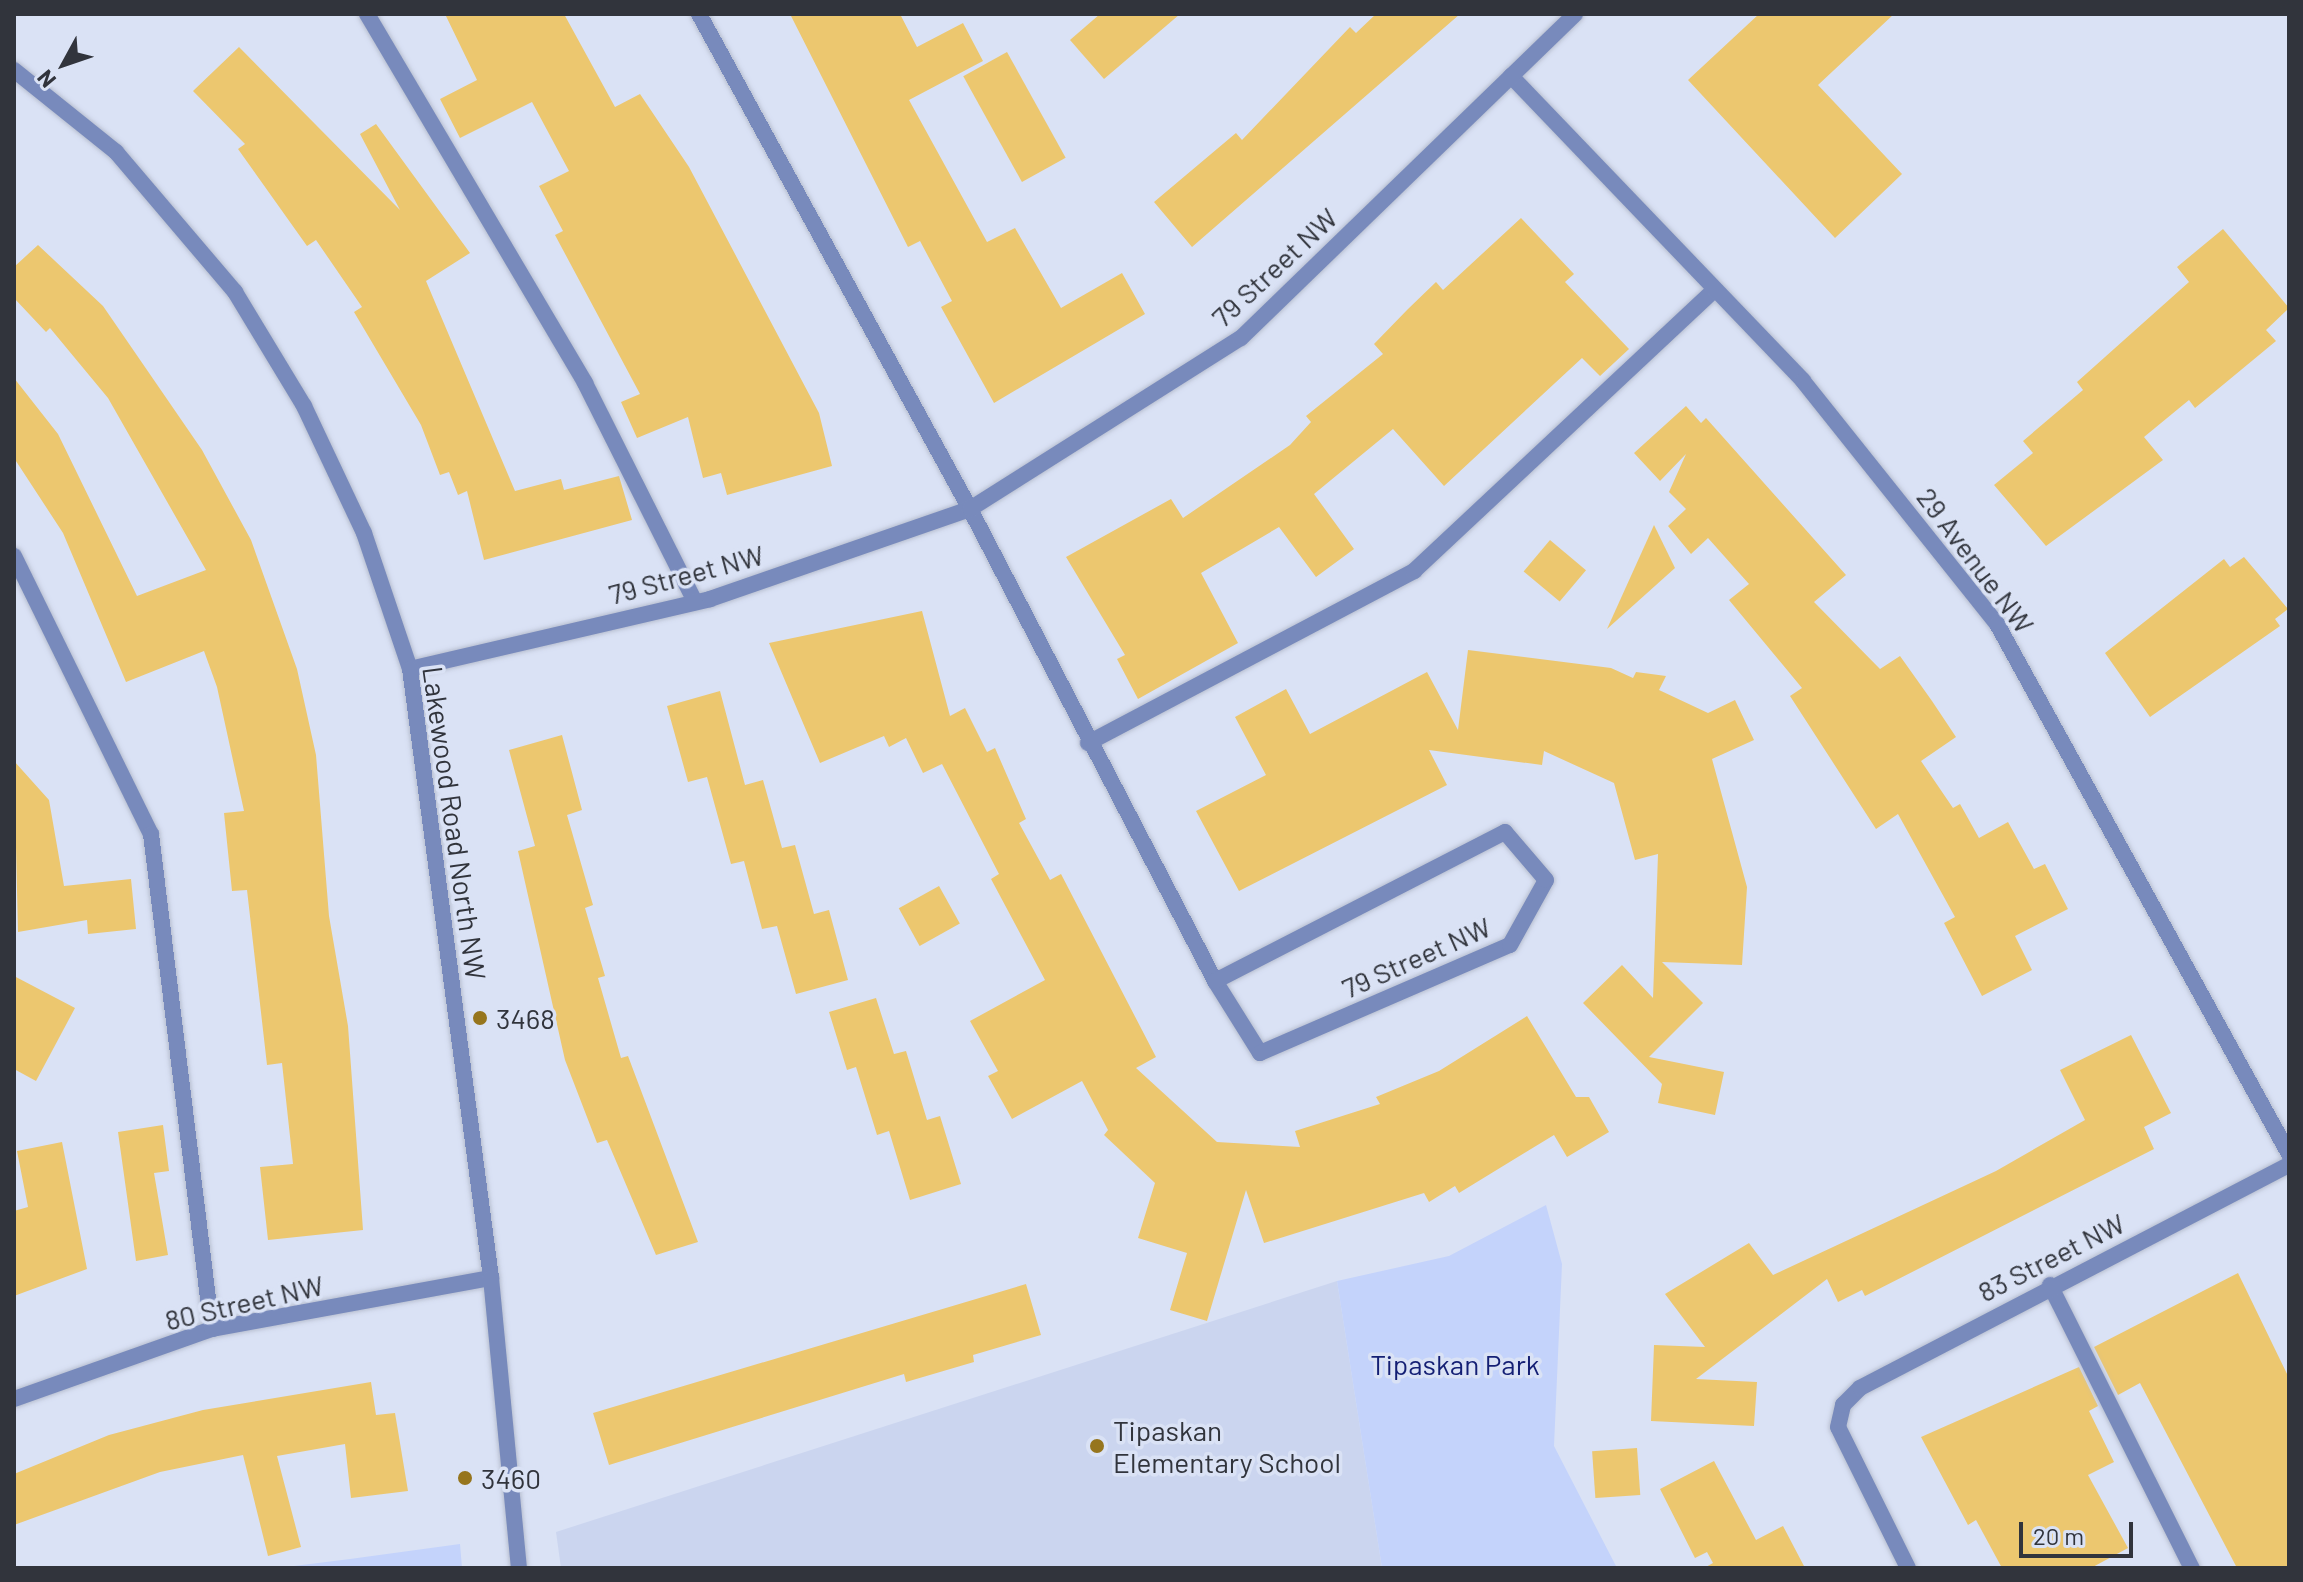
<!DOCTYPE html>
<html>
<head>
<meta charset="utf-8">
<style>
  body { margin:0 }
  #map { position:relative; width:2303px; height:1582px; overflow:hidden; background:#dae2f5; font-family:Barlow,sans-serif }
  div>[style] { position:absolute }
  .built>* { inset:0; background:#cbd5ef }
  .green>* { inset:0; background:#c4d3fb }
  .building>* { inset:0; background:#ecc76f; transform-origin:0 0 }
  .roads { filter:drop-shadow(0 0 2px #b8bfd0) drop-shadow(0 0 2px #b8bfd0) }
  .service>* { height:16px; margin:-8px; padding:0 8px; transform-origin:8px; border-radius:8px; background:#788abc }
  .minor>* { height:16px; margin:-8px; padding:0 8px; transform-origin:8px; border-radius:8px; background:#788abc }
  .tertiary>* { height:16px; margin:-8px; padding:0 8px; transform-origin:8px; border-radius:8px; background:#788abc }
  .dots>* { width:22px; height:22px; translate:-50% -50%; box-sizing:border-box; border:4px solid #dae2f5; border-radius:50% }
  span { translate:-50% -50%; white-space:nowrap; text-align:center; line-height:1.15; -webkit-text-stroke:7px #dae2f5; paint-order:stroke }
  .street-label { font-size:28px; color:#31343c }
  .poi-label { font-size:28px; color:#31343c }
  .left { translate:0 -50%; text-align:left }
  .park-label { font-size:28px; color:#141f74 }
  .frame { position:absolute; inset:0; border:16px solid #31343c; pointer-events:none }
  .north { position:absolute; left:24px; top:24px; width:80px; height:80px; -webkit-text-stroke:6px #dae2f5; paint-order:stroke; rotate:230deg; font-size:22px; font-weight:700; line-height:32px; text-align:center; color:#31343c }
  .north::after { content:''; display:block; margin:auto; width:28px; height:36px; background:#31343c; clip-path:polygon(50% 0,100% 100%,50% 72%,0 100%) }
  .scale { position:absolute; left:2019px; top:1522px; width:114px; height:36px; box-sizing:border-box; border:4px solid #31343c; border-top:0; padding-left:10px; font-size:24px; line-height:28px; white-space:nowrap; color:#31343c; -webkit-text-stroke:6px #dae2f5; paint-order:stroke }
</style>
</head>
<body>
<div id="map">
  <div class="built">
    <i style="clip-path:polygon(1337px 1281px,1382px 1568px,561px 1568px,556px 1532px)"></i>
  </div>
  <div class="green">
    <i style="clip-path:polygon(1546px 1205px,1562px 1264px,1554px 1446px,1617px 1568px,1382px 1568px,1337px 1281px,1449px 1256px)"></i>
    <i style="clip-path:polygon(460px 1544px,462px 1568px,278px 1568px,350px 1559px)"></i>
  </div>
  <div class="building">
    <i style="clip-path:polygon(445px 14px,564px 14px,615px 107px,640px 94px,689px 167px,819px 413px,832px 466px,727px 495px,721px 473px,703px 478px,688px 417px,637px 438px,621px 402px,640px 394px,555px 235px,563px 231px,539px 186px,569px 171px,532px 102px,460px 138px,440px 99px,477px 80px)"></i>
    <i style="clip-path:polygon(790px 14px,900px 14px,917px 47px,963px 23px,983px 61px,909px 100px,987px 242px,1015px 228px,1061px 308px,1122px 273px,1145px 314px,994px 403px,941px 307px,952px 301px,920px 241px,908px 247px)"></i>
    <i style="clip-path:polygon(1100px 14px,1180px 14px,1104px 79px,1070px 40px)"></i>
    <i style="clip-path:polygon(1376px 14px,1460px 14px,1192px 247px,1154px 202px,1236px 133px,1242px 140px,1350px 27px,1356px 33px)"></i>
    <i style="clip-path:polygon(1759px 14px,1894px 14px,1818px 85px,1902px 174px,1835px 238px,1688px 80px)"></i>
    <i style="clip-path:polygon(239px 47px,400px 210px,360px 134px,376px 124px,470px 253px,426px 281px,515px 491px,561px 479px,564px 490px,619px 476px,632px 520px,484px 560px,467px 491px,458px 495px,449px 472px,440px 475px,421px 425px,354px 312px,362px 307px,316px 240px,307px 246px,238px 149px,245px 144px,193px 91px)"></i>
    <i style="left:1007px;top:52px;width:121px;height:50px;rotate:61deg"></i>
    <i style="clip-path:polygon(1521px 218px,1574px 274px,1565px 282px,1629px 349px,1600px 376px,1582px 358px,1444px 486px,1393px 429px,1314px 494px,1354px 549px,1316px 577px,1279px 527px,1201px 573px,1238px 643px,1138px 699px,1117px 659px,1125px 655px,1066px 557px,1171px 499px,1183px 518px,1290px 445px,1311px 422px,1306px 416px,1383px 354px,1374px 344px,1408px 309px,1436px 282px,1443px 290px)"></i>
    <i style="clip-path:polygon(2223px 229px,2289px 308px,2266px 330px,2276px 341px,2195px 408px,2189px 400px,2144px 437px,2163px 460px,2046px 546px,1994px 485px,2033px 453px,2023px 441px,2083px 390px,2077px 382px,2189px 282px,2177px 267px)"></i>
    <i style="clip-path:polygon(38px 245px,103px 306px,202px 450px,251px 540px,297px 669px,316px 755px,329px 916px,348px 1026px,363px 1230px,268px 1240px,260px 1167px,293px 1164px,282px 1063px,267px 1065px,247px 890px,232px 891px,224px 813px,244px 811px,217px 687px,204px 651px,126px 682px,63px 533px,14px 458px,14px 378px,58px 434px,137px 596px,206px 570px,108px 398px,50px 328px,46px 332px,14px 298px,14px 267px)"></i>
    <i style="clip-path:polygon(1686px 406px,1701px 423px,1706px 418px,1846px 575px,1814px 602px,1880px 669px,1900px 656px,1932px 701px,1956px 737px,1921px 761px,1953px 808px,1960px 804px,1979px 838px,2008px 822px,2034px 869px,2045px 864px,2068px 909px,2015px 936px,2032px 970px,1982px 996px,1944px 923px,1955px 917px,1898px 814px,1876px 829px,1790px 696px,1802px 688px,1729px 600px,1749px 584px,1708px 538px,1691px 554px,1668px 526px,1686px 509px,1669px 492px,1686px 454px,1660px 481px,1634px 453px)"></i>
    <i style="clip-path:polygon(1654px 525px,1675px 568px,1607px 629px)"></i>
    <i style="left:1550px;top:540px;width:47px;height:41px;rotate:40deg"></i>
    <i style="clip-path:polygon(2244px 557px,2288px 609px,2275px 619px,2280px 626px,2150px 717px,2105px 653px,2224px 559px,2230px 567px)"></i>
    <i style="clip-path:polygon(922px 611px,950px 716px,965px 708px,987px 752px,995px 748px,1026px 819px,1019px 823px,1050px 880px,1061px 874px,1156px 1057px,1136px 1068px,1217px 1142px,1300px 1147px,1295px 1131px,1380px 1104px,1376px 1097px,1439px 1071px,1527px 1016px,1576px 1097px,1589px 1097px,1609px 1132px,1567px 1157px,1554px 1135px,1459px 1193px,1455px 1186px,1429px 1202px,1424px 1193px,1264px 1243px,1246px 1190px,1207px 1321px,1170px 1310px,1187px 1253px,1138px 1238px,1155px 1183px,1104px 1135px,1108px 1130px,1082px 1081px,1012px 1119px,988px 1076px,998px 1071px,970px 1021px,1045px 980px,991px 879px,999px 874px,942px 764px,923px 773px,906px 738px,889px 747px,884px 736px,820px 763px,769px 643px)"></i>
    <i style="clip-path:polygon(1468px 650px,1611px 668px,1633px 678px,1636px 672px,1666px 676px,1659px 690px,1708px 713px,1735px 700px,1754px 740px,1712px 759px,1747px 887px,1742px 965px,1662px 962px,1703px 1003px,1649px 1057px,1724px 1072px,1715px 1115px,1658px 1103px,1662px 1084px,1583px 1003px,1622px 965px,1653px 998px,1658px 854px,1635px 860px,1614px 783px,1544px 751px,1542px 765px,1429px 750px,1447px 785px,1239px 891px,1196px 811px,1266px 775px,1235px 717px,1286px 689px,1310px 734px,1427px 672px,1458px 730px)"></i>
    <i style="clip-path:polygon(720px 691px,745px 785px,763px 780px,782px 848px,795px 845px,814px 914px,829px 910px,848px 980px,796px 994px,777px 926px,762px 929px,744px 861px,731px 864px,707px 777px,688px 782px,667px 706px)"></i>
    <i style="clip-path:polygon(562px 735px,582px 810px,567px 815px,593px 905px,585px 908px,605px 976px,598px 978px,621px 1058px,628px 1056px,698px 1242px,656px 1255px,607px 1140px,597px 1143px,565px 1060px,518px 851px,535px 846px,509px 750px)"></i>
    <i style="clip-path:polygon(14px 761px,49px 800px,64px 886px,131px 879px,136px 929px,88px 934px,87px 920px,18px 932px)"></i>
    <i style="left:939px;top:886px;width:43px;height:46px;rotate:61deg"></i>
    <i style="clip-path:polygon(14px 976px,75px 1008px,36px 1081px,14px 1069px)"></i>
    <i style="clip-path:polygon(876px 998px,894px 1054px,906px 1051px,927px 1120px,940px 1116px,961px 1184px,910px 1200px,889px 1131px,877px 1135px,856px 1067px,847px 1070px,829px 1012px)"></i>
    <i style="clip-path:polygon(2131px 1035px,2171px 1113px,2144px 1127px,2154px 1149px,1865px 1296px,1862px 1290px,1838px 1302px,1827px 1279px,1696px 1379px,1757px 1382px,1754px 1426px,1651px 1421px,1654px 1345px,1705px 1347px,1665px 1294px,1749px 1243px,1773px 1275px,1996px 1171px,2085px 1120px,2060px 1070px)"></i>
    <i style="clip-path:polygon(163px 1125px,169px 1171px,154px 1173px,168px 1255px,136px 1261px,118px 1132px)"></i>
    <i style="clip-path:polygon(62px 1142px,87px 1269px,14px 1296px,14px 1211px,28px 1207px,17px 1151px)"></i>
    <i style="clip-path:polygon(2238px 1273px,2289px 1378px,2289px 1568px,2237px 1568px,2140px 1383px,2118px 1395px,2094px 1347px)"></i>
    <i style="clip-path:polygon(1026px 1284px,1041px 1335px,973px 1355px,974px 1362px,906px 1382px,904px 1374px,609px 1465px,593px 1413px)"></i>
    <i style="clip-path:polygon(2079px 1367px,2098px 1406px,2089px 1411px,2114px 1462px,2088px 1475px,2128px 1548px,2091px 1568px,2002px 1568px,1976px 1520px,1968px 1525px,1921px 1437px)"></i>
    <i style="clip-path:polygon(371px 1382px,376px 1415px,395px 1413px,408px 1491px,351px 1498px,345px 1444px,277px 1456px,301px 1547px,268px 1556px,243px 1455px,160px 1472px,14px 1525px,14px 1474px,109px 1435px,203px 1410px)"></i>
    <i style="left:1637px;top:1448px;width:47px;height:45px;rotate:86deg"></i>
    <i style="clip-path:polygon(1714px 1461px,1756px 1540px,1783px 1526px,1805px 1568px,1704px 1568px,1713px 1563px,1707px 1552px,1695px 1558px,1660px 1489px)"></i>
  </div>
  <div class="roads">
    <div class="service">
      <i style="left:367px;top:14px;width:429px;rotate:59.4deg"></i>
      <i style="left:585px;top:383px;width:245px;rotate:63.3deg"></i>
      <i style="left:14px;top:556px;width:310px;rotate:63.8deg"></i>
      <i style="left:151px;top:834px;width:499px;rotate:83deg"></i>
      <i style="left:1088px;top:743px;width:369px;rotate:-27.8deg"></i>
      <i style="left:1414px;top:571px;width:411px;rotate:-43.1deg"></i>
      <i style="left:2050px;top:1285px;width:317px;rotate:63.4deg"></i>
    </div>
    <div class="minor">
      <i style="left:699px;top:14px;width:564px;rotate:61.3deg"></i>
      <i style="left:970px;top:509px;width:532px;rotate:62.57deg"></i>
      <i style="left:1215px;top:981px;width:85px;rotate:58deg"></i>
      <i style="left:1260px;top:1053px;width:272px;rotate:-23.4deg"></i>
      <i style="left:1510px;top:945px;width:74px;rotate:-61deg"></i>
      <i style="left:1546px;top:880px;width:63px;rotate:-130.5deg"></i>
      <i style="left:1505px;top:832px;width:326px;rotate:152.8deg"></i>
      <i style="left:1511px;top:76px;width:422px;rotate:46.2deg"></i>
      <i style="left:1803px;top:381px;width:311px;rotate:51.4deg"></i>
      <i style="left:1997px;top:624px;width:605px;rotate:61.15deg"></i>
      <i style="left:410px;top:669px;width:308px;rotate:-13.1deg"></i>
      <i style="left:710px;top:599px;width:275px;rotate:-19.1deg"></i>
      <i style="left:970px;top:509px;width:320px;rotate:-32.3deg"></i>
      <i style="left:1241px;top:338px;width:465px;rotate:-44.1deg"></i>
      <i style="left:14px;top:1399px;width:210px;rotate:-19.5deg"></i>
      <i style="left:212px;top:1329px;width:284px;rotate:-10.4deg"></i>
      <i style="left:1908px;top:1568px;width:157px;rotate:-116.4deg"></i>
      <i style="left:1838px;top:1427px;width:23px;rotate:-77deg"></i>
      <i style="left:1843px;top:1405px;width:24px;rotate:-45deg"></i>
      <i style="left:1860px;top:1388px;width:483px;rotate:-27.5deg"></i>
    </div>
    <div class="tertiary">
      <i style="left:14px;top:70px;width:131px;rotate:38.8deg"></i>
      <i style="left:116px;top:152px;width:184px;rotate:49.6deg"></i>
      <i style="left:235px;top:292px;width:133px;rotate:58.8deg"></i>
      <i style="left:304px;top:406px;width:140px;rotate:64.7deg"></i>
      <i style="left:364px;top:533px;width:144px;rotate:71.3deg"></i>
      <i style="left:410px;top:669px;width:614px;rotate:82.42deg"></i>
      <i style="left:491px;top:1278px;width:291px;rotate:84.5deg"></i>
    </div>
  </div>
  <div class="dots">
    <i style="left:480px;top:1018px;background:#96751d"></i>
    <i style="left:1097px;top:1446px;background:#96751d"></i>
    <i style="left:465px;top:1478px;background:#96751d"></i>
  </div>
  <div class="street-label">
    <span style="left:1274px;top:267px;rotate:-43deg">79 Street NW</span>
    <span style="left:1976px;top:560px;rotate:53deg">29 Avenue NW</span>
    <span style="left:686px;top:574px;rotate:-15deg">79 Street NW</span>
    <span style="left:455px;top:823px;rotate:82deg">Lakewood Road North NW</span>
    <span style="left:1416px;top:957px;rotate:-24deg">79 Street NW</span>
    <span style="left:2051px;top:1257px;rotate:-27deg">83 Street NW</span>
    <span style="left:244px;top:1302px;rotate:-13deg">80 Street NW</span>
  </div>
  <div class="poi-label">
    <span class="left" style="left:496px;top:1018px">3468</span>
    <span class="left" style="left:1113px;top:1446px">Tipaskan<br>Elementary School</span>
    <span class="left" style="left:481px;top:1478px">3460</span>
  </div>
  <div class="park-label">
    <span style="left:1455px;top:1364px">Tipaskan Park</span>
  </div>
  <div class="frame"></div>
  <div class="north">N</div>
  <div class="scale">20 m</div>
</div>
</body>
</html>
